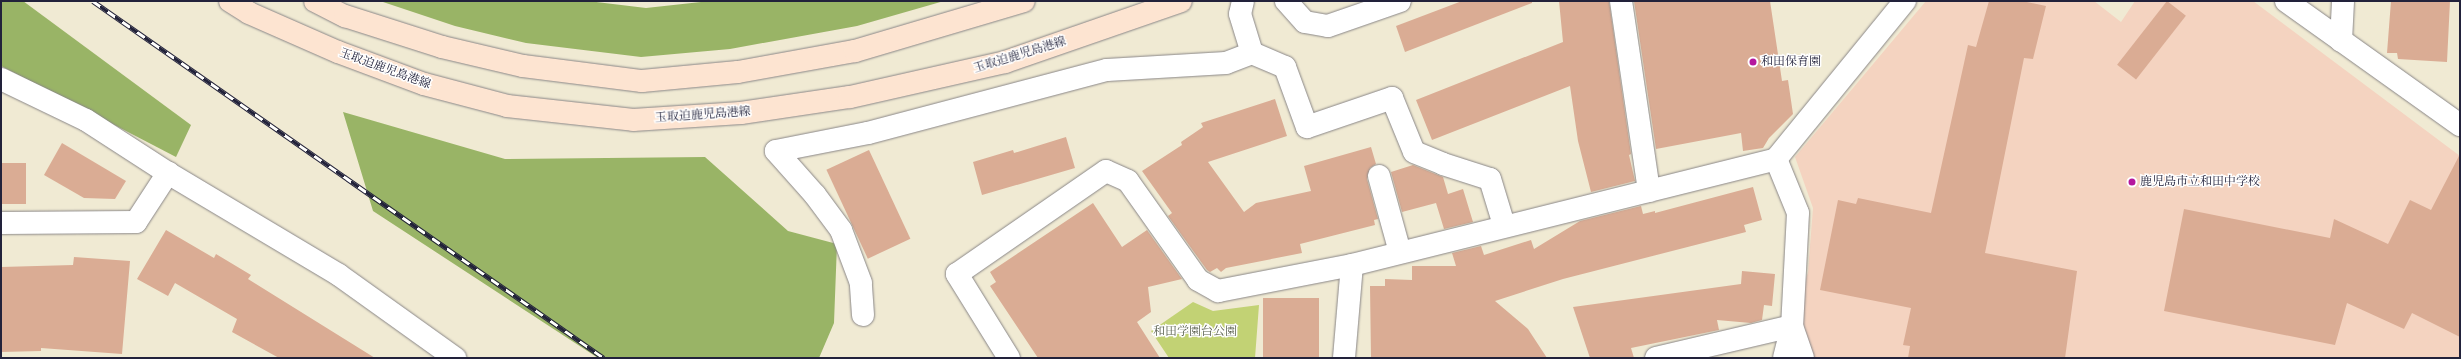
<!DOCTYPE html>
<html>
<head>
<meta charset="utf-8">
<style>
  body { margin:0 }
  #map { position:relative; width:2461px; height:359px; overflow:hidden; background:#f0ead3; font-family:Alegreya,"Noto Serif JP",serif }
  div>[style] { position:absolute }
  .built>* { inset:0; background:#f4d3c0 }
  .green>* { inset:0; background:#c2d274 }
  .forest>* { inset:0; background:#99b466 }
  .building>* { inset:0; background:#daac94; transform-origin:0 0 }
  .roads { filter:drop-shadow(0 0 1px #898687) drop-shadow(0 0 1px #898687) }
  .minor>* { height:22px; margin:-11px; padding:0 11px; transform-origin:11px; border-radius:11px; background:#fff }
  .secondary>* { height:22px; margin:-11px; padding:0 11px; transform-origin:11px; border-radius:11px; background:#fde4d1 }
  .rail>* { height:4.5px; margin-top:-2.25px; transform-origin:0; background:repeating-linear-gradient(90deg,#fff 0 9px,#22223b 0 18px); box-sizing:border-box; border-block:1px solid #22223b }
  .dots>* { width:11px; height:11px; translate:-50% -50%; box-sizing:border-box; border:2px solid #fff; border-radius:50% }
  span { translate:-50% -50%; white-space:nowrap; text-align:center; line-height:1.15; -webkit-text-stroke:3px #fff; paint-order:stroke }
  .street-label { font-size:12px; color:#22223b }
  .poi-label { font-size:12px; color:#22223b }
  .left { translate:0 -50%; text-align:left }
  .park-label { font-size:12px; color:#5a604f }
  .frame { position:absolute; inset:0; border:2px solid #22223b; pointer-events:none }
</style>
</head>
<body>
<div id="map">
  <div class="built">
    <i style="clip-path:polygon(1926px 1px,2094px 1px,2121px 22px,2135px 1px,2253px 1px,2460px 156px,2460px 358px,1814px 358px,1798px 308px,1808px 272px,1813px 208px,1795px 157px)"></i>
  </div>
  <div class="green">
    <i style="clip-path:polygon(1193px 302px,1213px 311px,1259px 305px,1255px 358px,1169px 358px,1151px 331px)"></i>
  </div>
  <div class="forest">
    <i style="clip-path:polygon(1px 1px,23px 1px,191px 125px,176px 157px,1px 66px)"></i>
    <i style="clip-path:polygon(380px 1px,588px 1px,646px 8px,710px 1px,944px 1px,857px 26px,730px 49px,641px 57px,526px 43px,455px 26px)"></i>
    <i style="clip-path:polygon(343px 112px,505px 159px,705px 157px,788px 231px,837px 244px,834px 323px,819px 358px,598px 358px,373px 211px)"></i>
  </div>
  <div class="building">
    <i style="clip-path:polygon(1462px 1px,1532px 1px,1532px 3px,1405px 52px,1396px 26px)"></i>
    <i style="clip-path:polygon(1559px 1px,1609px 1px,1631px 154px,1629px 155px,1635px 181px,1591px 192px,1578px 141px,1570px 86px,1432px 140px,1416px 100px,1563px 42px)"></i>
    <i style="clip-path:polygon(1634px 1px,1770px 1px,1782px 81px,1788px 80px,1793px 114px,1769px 138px,1763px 148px,1743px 151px,1741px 133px,1656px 149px)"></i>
    <i style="clip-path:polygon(1989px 1px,2022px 1px,2046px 6px,2033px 59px,2024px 58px,1985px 253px,2077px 271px,2065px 358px,1908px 358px,1910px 346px,1903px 345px,1911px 308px,1820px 290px,1838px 200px,1856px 204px,1858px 198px,1931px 213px,1968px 45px,1976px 47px)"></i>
    <i style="left:2167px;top:1px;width:24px;height:81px;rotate:38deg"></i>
    <i style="clip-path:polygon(2391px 1px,2450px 1px,2447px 62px,2398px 59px,2397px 53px,2387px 53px)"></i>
    <i style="clip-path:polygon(1275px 99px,1287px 136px,1208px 162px,1244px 212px,1256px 203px,1311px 191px,1304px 166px,1371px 147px,1376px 164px,1370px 168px,1367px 179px,1378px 219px,1374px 220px,1375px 225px,1300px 244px,1302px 253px,1226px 268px,1221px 272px,1217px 268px,1210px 272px,1207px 270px,1168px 216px,1172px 213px,1142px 171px,1182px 145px,1181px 142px,1203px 127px,1201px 123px)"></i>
    <i style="clip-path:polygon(1066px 137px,1075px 168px,982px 195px,973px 162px,1013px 150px,1014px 153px)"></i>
    <i style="clip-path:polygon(62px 143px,126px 181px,115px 199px,84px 198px,44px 175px)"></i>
    <i style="left:869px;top:150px;width:98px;height:47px;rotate:65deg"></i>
    <i style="clip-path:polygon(2460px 154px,2460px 337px,2412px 313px,2404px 329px,2347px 303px,2335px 345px,2164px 311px,2184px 209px,2330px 238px,2334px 219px,2388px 244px,2410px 200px,2431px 210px)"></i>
    <i style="left:1px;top:163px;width:25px;height:41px"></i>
    <i style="clip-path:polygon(1413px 165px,1443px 177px,1448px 194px,1463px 189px,1473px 222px,1444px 229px,1436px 203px,1402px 212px,1391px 172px)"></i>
    <i style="clip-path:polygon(1753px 187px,1762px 220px,1744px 225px,1746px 232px,1563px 279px,1495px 301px,1528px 329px,1547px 358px,1371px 358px,1370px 286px,1385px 286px,1385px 279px,1412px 280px,1412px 266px,1456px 266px,1452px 253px,1481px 246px,1484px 255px,1531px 240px,1534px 249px,1580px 221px,1641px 206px,1643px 214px,1655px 211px,1655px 213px)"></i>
    <i style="clip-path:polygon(1093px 203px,1122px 247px,1147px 230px,1182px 279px,1148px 287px,1151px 312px,1137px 322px,1160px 358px,1038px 358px,990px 286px,996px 282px,990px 272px)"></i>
    <i style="clip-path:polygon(166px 230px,214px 258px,216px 254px,251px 275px,248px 279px,375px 358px,279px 358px,232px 332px,237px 319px,175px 283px,168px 296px,137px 279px)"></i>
    <i style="clip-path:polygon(74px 257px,130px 261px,122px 354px,41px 348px,41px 351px,1px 352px,1px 267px,73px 265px)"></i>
    <i style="clip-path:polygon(1742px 271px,1775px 274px,1772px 306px,1764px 305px,1762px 320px,1751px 323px,1717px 320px,1719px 330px,1631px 348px,1634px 358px,1590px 358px,1573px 307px,1741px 284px)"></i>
    <i style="left:1263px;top:298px;width:56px;height:60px"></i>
  </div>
  <div class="roads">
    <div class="minor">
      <i style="left:1243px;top:1px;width:13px;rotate:103deg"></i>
      <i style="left:1240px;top:14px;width:41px;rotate:72.9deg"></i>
      <i style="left:1252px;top:53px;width:36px;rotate:23deg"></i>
      <i style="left:1285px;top:67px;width:64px;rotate:69.9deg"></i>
      <i style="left:1307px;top:127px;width:90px;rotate:-18.8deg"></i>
      <i style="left:1392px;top:98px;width:58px;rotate:67.8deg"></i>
      <i style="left:1414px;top:152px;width:31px;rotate:22deg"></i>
      <i style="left:1443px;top:164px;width:49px;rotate:17.7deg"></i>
      <i style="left:1490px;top:179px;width:48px;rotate:73.1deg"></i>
      <i style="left:1286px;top:1px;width:28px;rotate:48deg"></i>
      <i style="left:1305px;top:22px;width:23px;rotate:10deg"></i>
      <i style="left:1328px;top:26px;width:76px;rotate:-19.1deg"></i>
      <i style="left:1621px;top:1px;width:192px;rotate:81.6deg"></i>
      <i style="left:2286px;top:1px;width:214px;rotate:35.5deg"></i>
      <i style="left:2341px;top:41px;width:40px;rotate:-87.1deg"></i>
      <i style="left:1px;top:79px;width:94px;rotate:25.8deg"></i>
      <i style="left:86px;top:120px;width:98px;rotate:32.9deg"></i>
      <i style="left:168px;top:173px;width:199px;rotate:30.8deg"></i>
      <i style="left:339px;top:275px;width:143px;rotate:35.6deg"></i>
      <i style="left:1776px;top:159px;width:58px;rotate:67.8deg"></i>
      <i style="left:1798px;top:213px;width:113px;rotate:93deg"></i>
      <i style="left:1792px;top:326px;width:34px;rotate:71deg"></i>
      <i style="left:1379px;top:176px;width:79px;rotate:74.6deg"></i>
      <i style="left:1px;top:223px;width:135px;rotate:-0.4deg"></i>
      <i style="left:136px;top:222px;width:59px;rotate:-56.9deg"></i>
      <i style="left:863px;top:315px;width:32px;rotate:-94deg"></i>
      <i style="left:861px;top:283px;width:57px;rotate:-110.7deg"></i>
      <i style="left:841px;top:230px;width:44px;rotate:-126.6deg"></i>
      <i style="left:815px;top:195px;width:59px;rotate:-131.6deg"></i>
      <i style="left:776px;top:151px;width:94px;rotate:-11.1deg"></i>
      <i style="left:868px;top:133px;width:247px;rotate:-14.8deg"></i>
      <i style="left:1107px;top:70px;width:119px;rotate:-3.4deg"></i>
      <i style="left:1226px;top:63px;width:28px;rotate:-21deg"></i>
      <i style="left:1009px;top:358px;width:99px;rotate:-121.8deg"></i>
      <i style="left:957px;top:274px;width:181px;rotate:-34.7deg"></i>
      <i style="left:1106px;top:171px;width:24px;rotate:24deg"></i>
      <i style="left:1128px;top:181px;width:121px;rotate:54.7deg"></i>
      <i style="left:1198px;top:280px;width:23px;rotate:29deg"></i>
      <i style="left:1218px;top:291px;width:136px;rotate:-11deg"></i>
      <i style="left:1352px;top:265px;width:437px;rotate:-14deg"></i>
      <i style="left:1776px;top:159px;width:204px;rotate:-50.8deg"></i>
      <i style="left:1344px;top:358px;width:93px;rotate:-85.1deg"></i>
      <i style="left:1656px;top:358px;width:140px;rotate:-13.2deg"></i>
      <i style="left:1792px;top:326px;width:33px;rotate:104deg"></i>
    </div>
    <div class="secondary">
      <i style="left:230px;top:1px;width:22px;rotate:32deg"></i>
      <i style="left:249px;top:13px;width:97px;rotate:23.7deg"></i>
      <i style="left:338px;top:52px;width:92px;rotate:20.4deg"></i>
      <i style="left:424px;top:84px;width:86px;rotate:14.8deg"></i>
      <i style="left:507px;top:106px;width:127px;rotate:6.3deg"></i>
      <i style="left:633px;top:120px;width:108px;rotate:-3.7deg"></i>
      <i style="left:741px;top:113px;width:110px;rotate:-8.4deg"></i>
      <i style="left:850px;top:97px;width:159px;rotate:-12.7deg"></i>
      <i style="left:1005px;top:62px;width:186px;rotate:-19.1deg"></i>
      <i style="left:315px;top:1px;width:34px;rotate:27deg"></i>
      <i style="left:345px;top:16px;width:102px;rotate:17.7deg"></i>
      <i style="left:442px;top:47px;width:83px;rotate:13.2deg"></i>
      <i style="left:523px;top:66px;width:120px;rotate:7.2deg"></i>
      <i style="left:642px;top:81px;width:96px;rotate:-5.4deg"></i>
      <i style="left:738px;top:72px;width:119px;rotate:-10.2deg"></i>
      <i style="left:855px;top:51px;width:176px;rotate:-16.5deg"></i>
    </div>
  </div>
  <div class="rail">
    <i style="left:93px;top:1px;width:623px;rotate:34.94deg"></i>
  </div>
  <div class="dots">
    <i style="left:1753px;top:62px;background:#b5179e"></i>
    <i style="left:2132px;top:182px;background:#b5179e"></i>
  </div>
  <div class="street-label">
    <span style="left:1020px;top:55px;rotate:-17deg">玉取迫鹿児島港線</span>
    <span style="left:385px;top:69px;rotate:20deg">玉取迫鹿児島港線</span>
    <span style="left:703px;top:115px;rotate:-4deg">玉取迫鹿児島港線</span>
  </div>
  <div class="poi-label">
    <span class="left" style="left:1761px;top:62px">和田保育園</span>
    <span class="left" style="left:2140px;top:182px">鹿児島市立和田中学校</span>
  </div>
  <div class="park-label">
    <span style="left:1195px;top:332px">和田学園台公園</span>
  </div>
  <div class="frame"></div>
</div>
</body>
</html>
